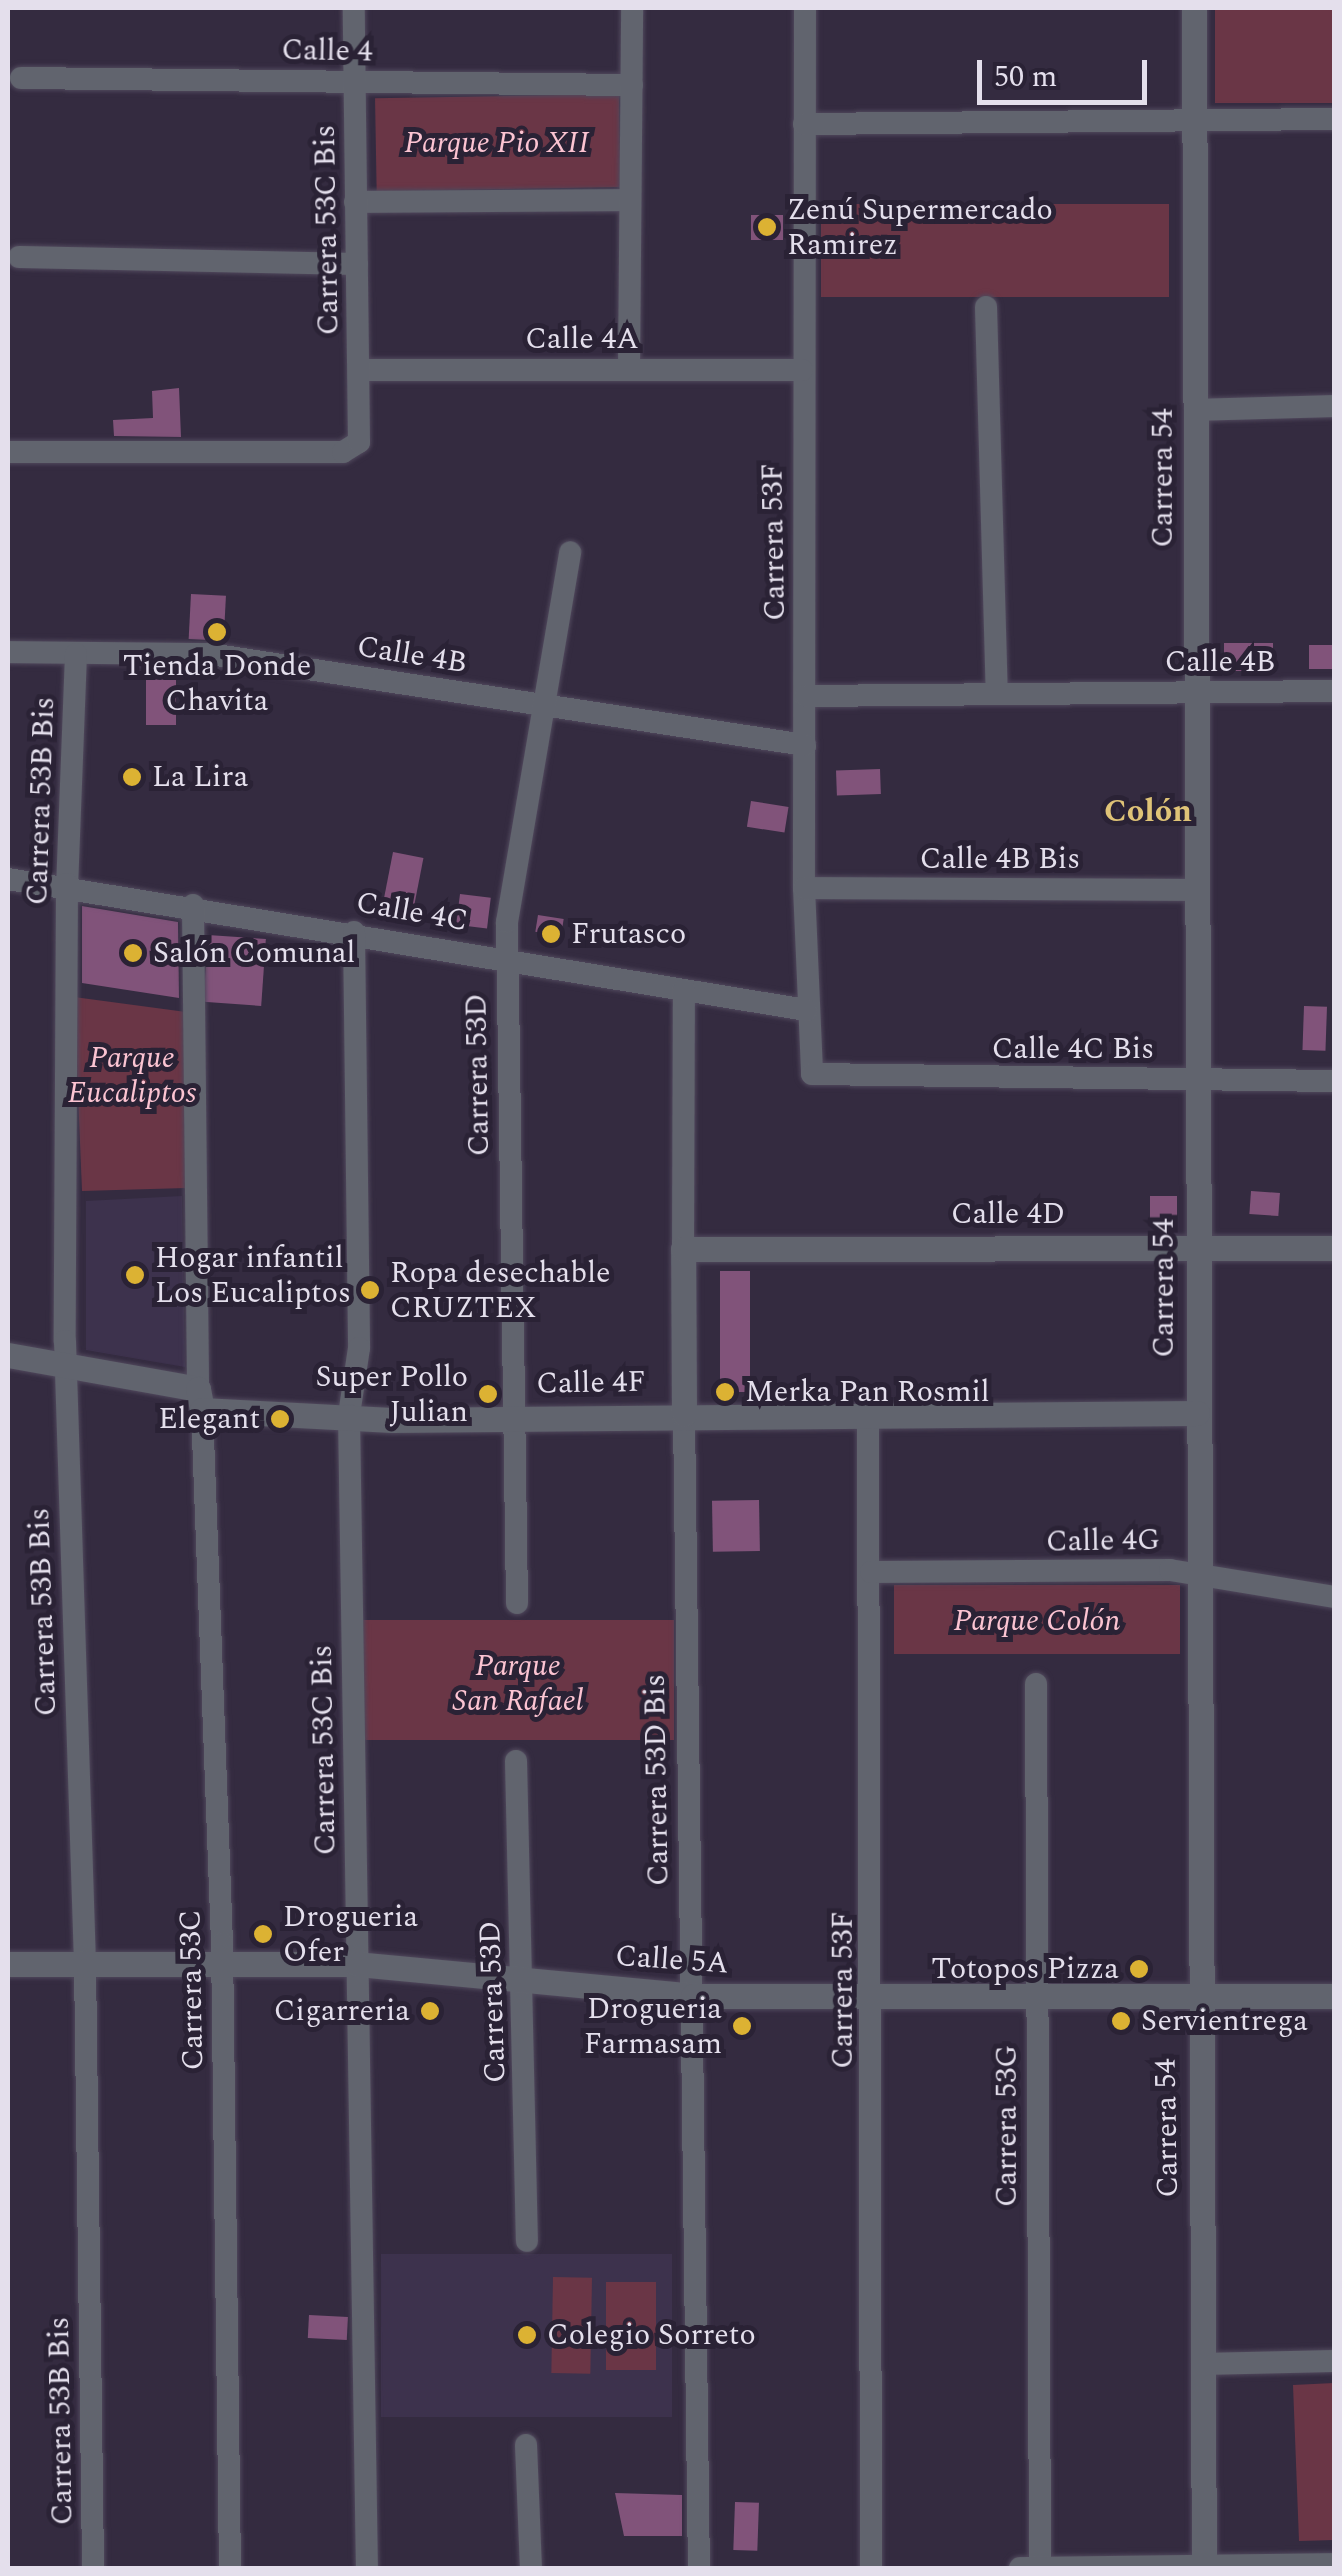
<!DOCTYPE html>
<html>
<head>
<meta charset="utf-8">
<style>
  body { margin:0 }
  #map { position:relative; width:1342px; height:2576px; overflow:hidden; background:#342b40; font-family:Spectral,serif }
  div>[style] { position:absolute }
  .built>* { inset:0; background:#3d324d; transform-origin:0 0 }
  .green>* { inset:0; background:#6a3646; transform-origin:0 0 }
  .building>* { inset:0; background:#81537a; transform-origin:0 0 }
  .roads { filter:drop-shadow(0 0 2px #50485c) drop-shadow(0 0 2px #50485c) }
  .minor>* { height:22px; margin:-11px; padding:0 11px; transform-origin:11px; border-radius:11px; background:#61646e }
  .tertiary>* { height:25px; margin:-12.5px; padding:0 12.5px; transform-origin:12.5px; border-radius:12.5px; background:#61646e }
  .dots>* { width:28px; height:28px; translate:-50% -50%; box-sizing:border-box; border:5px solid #2a2235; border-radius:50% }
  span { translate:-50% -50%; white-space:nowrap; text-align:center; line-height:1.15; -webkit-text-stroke:10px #2a2235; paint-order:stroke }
  .street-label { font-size:30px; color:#e4dfec }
  .park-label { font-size:30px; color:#fcc4d2; font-style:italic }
  .poi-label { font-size:30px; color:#e4dfec }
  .left { translate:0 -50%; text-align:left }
  .right { translate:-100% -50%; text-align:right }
  .neighbourhood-label { font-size:32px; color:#dfc377; font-weight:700 }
  .frame { position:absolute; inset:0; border:10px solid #e4dfec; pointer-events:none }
  .scale { position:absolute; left:977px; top:60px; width:170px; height:45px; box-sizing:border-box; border:5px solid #e4dfec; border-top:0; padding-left:12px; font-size:30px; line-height:35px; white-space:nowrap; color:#e4dfec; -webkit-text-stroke:8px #2a2235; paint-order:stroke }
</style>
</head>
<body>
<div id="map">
  <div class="built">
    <i style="clip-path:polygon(182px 1196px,185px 1367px,86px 1350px,86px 1201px)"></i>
    <i style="left:381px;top:2254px;width:291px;height:163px"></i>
  </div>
  <div class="green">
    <i style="left:1215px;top:8px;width:119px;height:95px"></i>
    <i style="left:619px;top:94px;width:93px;height:244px;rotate:89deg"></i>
    <i style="left:1169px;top:204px;width:93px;height:348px;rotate:90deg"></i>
    <i style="clip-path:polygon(74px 997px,186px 1012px,186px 1188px,82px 1191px)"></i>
    <i style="left:1180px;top:1585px;width:69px;height:286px;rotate:90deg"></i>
    <i style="left:674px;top:1620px;width:120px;height:313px;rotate:90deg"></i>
    <i style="left:553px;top:2277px;width:39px;height:96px;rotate:1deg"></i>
    <i style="left:606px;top:2282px;width:50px;height:88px"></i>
    <i style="clip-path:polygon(1334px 2383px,1334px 2540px,1299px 2541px,1293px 2385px)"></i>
  </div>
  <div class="building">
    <i style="left:751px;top:215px;width:32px;height:25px"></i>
    <i style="clip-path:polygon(179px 388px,181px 437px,114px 436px,113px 420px,153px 418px,152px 391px)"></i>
    <i style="left:191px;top:594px;width:35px;height:45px;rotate:3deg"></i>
    <i style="left:1273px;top:643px;width:28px;height:49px;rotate:90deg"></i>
    <i style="left:1334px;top:645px;width:24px;height:25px;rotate:90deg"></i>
    <i style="left:146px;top:669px;width:30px;height:56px"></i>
    <i style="left:880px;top:769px;width:25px;height:44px;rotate:88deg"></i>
    <i style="left:751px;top:801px;width:38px;height:26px;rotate:9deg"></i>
    <i style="left:393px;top:852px;width:31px;height:54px;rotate:11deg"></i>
    <i style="left:460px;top:894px;width:31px;height:31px;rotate:7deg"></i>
    <i style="clip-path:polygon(82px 906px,178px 922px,179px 998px,82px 983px)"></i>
    <i style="left:538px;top:915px;width:26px;height:17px;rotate:9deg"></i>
    <i style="left:208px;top:935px;width:58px;height:67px;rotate:4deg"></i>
    <i style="left:1304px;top:1006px;width:23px;height:44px;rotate:2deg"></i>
    <i style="left:1251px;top:1191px;width:29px;height:23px;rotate:4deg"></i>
    <i style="left:1177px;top:1196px;width:30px;height:27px;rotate:90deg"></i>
    <i style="left:720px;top:1271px;width:30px;height:121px"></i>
    <i style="left:759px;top:1500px;width:51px;height:47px;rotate:89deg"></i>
    <i style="left:309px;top:2315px;width:39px;height:23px;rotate:3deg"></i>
    <i style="clip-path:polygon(615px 2493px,682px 2495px,682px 2536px,624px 2536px)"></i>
    <i style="left:735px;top:2502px;width:24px;height:48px;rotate:2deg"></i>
  </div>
  <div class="roads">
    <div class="minor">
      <i style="left:805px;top:8px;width:880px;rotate:90.07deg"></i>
      <i style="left:804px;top:888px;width:186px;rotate:87.5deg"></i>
      <i style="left:812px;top:1074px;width:522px;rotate:0.77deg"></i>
      <i style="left:21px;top:78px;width:611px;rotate:0.66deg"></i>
      <i style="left:804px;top:124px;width:530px;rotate:-0.54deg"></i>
      <i style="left:355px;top:202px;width:275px;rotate:-0.4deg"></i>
      <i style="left:19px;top:257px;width:338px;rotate:1.2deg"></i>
      <i style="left:986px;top:307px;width:387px;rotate:88.4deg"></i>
      <i style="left:629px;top:369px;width:361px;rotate:-89.5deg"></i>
      <i style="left:361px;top:370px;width:441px"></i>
      <i style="left:1195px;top:410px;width:139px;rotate:-1.6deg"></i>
      <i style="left:8px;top:452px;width:335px"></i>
      <i style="left:343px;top:452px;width:19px;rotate:-32deg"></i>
      <i style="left:359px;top:442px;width:434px;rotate:-90.7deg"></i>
      <i style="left:8px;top:652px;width:202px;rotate:0.6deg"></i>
      <i style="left:210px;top:654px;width:602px;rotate:8.7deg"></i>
      <i style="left:76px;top:654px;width:230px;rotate:92.2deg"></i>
      <i style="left:67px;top:884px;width:457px;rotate:90.3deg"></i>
      <i style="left:65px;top:1341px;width:621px;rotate:88.16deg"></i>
      <i style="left:85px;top:1962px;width:606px;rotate:89.24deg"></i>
      <i style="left:806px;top:696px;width:528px;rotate:-0.54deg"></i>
      <i style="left:8px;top:879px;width:809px;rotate:9.32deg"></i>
      <i style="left:804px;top:888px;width:392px;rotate:0.3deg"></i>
      <i style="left:193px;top:905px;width:484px;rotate:89.4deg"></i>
      <i style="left:354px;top:932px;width:416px;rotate:89.3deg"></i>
      <i style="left:359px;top:1348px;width:68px;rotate:98.5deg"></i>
      <i style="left:349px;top:1415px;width:1153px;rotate:89.11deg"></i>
      <i style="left:683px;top:1249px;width:259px;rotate:-89.8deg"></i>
      <i style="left:202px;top:1410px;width:533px;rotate:87.85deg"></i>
      <i style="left:222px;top:1943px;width:625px;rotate:89.27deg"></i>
      <i style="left:868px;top:1412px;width:1156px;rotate:89.85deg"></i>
      <i style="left:684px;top:1414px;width:1154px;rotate:89.26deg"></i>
      <i style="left:871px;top:1572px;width:299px;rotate:-0.4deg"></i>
      <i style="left:1170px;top:1570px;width:166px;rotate:9.3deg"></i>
      <i style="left:517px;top:1603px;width:681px;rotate:-90.84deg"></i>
      <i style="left:507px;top:922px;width:375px;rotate:-80.3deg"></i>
      <i style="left:1036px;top:1684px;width:884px;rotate:89.74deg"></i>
      <i style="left:516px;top:1761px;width:480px;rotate:88.7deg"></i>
      <i style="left:1202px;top:2364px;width:132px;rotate:-1.3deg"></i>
      <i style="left:526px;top:2445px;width:123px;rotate:87.7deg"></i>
      <i style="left:1020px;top:2568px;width:314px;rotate:-0.7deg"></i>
    </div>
    <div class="tertiary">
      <i style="left:1194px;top:8px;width:2560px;rotate:89.78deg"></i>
      <i style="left:8px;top:1355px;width:193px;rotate:10.1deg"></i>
      <i style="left:198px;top:1389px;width:21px;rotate:79deg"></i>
      <i style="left:202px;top:1410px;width:190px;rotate:3deg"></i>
      <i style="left:392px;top:1420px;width:805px;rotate:-0.5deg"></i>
      <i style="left:684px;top:1414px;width:165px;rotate:-90.3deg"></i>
      <i style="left:683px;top:1249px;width:651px;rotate:-0.09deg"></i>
      <i style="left:8px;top:1964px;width:349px"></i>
      <i style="left:357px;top:1964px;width:338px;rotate:5.4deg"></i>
      <i style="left:693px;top:1996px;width:641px"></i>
    </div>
  </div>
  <div class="dots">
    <i style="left:767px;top:227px;background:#dcb233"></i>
    <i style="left:217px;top:632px;background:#dcb233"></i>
    <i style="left:132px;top:777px;background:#dcb233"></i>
    <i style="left:551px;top:934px;background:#dcb233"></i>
    <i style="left:133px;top:953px;background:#dcb233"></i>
    <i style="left:135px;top:1275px;background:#dcb233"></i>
    <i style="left:370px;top:1290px;background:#dcb233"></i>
    <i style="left:725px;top:1392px;background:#dcb233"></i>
    <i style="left:488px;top:1394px;background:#dcb233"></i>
    <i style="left:280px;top:1419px;background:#dcb233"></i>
    <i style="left:263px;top:1934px;background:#dcb233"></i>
    <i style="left:1139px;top:1969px;background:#dcb233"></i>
    <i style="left:430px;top:2011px;background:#dcb233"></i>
    <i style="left:1121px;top:2021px;background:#dcb233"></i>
    <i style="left:742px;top:2026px;background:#dcb233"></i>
    <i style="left:527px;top:2335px;background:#dcb233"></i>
  </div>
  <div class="street-label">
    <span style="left:327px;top:51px;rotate:1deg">Calle 4</span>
    <span style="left:327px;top:230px;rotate:-91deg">Carrera 53C Bis</span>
    <span style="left:582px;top:339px">Calle 4A</span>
    <span style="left:1163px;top:478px;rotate:-90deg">Carrera 54</span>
    <span style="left:774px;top:542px;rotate:-91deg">Carrera 53F</span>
    <span style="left:412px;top:655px;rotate:9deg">Calle 4B</span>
    <span style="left:1220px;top:662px">Calle 4B</span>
    <span style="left:41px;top:801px;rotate:-88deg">Carrera 53B Bis</span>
    <span style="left:1000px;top:859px">Calle 4B Bis</span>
    <span style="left:412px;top:912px;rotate:10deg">Calle 4C</span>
    <span style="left:1073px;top:1049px">Calle 4C Bis</span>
    <span style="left:478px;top:1075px;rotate:-91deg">Carrera 53D</span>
    <span style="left:1008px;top:1214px">Calle 4D</span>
    <span style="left:1164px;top:1288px;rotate:-90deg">Carrera 54</span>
    <span style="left:591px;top:1383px;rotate:-1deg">Calle 4F</span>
    <span style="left:1103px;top:1541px;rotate:-1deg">Calle 4G</span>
    <span style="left:43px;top:1612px;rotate:-92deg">Carrera 53B Bis</span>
    <span style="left:324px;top:1750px;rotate:-91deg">Carrera 53C Bis</span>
    <span style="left:657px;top:1780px;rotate:-91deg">Carrera 53D Bis</span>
    <span style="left:672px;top:1960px;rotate:4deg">Calle 5A</span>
    <span style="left:192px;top:1990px;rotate:-91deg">Carrera 53C</span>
    <span style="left:843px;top:1990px;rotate:-90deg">Carrera 53F</span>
    <span style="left:493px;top:2002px;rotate:-92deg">Carrera 53D</span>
    <span style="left:1007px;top:2126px;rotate:-90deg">Carrera 53G</span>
    <span style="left:1167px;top:2128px;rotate:-91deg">Carrera 54</span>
    <span style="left:61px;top:2421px;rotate:-91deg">Carrera 53B Bis</span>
  </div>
  <div class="park-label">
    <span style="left:497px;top:143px">Parque Pio XII</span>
    <span style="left:132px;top:1075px">Parque<br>Eucaliptos</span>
    <span style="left:1037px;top:1621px">Parque Colón</span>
    <span style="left:518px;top:1683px">Parque<br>San Rafael</span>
  </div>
  <div class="poi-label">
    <span class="left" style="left:787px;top:227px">Zenú Supermercado<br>Ramirez</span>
    <span style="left:217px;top:683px">Tienda Donde<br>Chavita</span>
    <span class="left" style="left:152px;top:777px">La Lira</span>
    <span class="left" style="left:571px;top:934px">Frutasco</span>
    <span class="left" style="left:153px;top:953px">Salón Comunal</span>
    <span class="left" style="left:155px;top:1275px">Hogar infantil<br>Los Eucaliptos</span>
    <span class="left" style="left:390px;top:1290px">Ropa desechable<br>CRUZTEX</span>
    <span class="right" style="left:468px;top:1394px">Super Pollo<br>Julian</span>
    <span class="left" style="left:745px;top:1392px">Merka Pan Rosmil</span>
    <span class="right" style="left:260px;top:1419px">Elegant</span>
    <span class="left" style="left:283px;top:1934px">Drogueria<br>Ofer</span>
    <span class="right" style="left:1119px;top:1969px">Totopos Pizza</span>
    <span class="right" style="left:722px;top:2026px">Drogueria<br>Farmasam</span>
    <span class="right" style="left:410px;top:2011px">Cigarreria</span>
    <span class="left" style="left:1141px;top:2021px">Servientrega</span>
    <span class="left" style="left:547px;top:2335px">Colegio Sorreto</span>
  </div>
  <div class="neighbourhood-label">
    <span style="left:1148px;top:812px">Colón</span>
  </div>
  <div class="frame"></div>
  <div class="scale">50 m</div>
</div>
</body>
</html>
